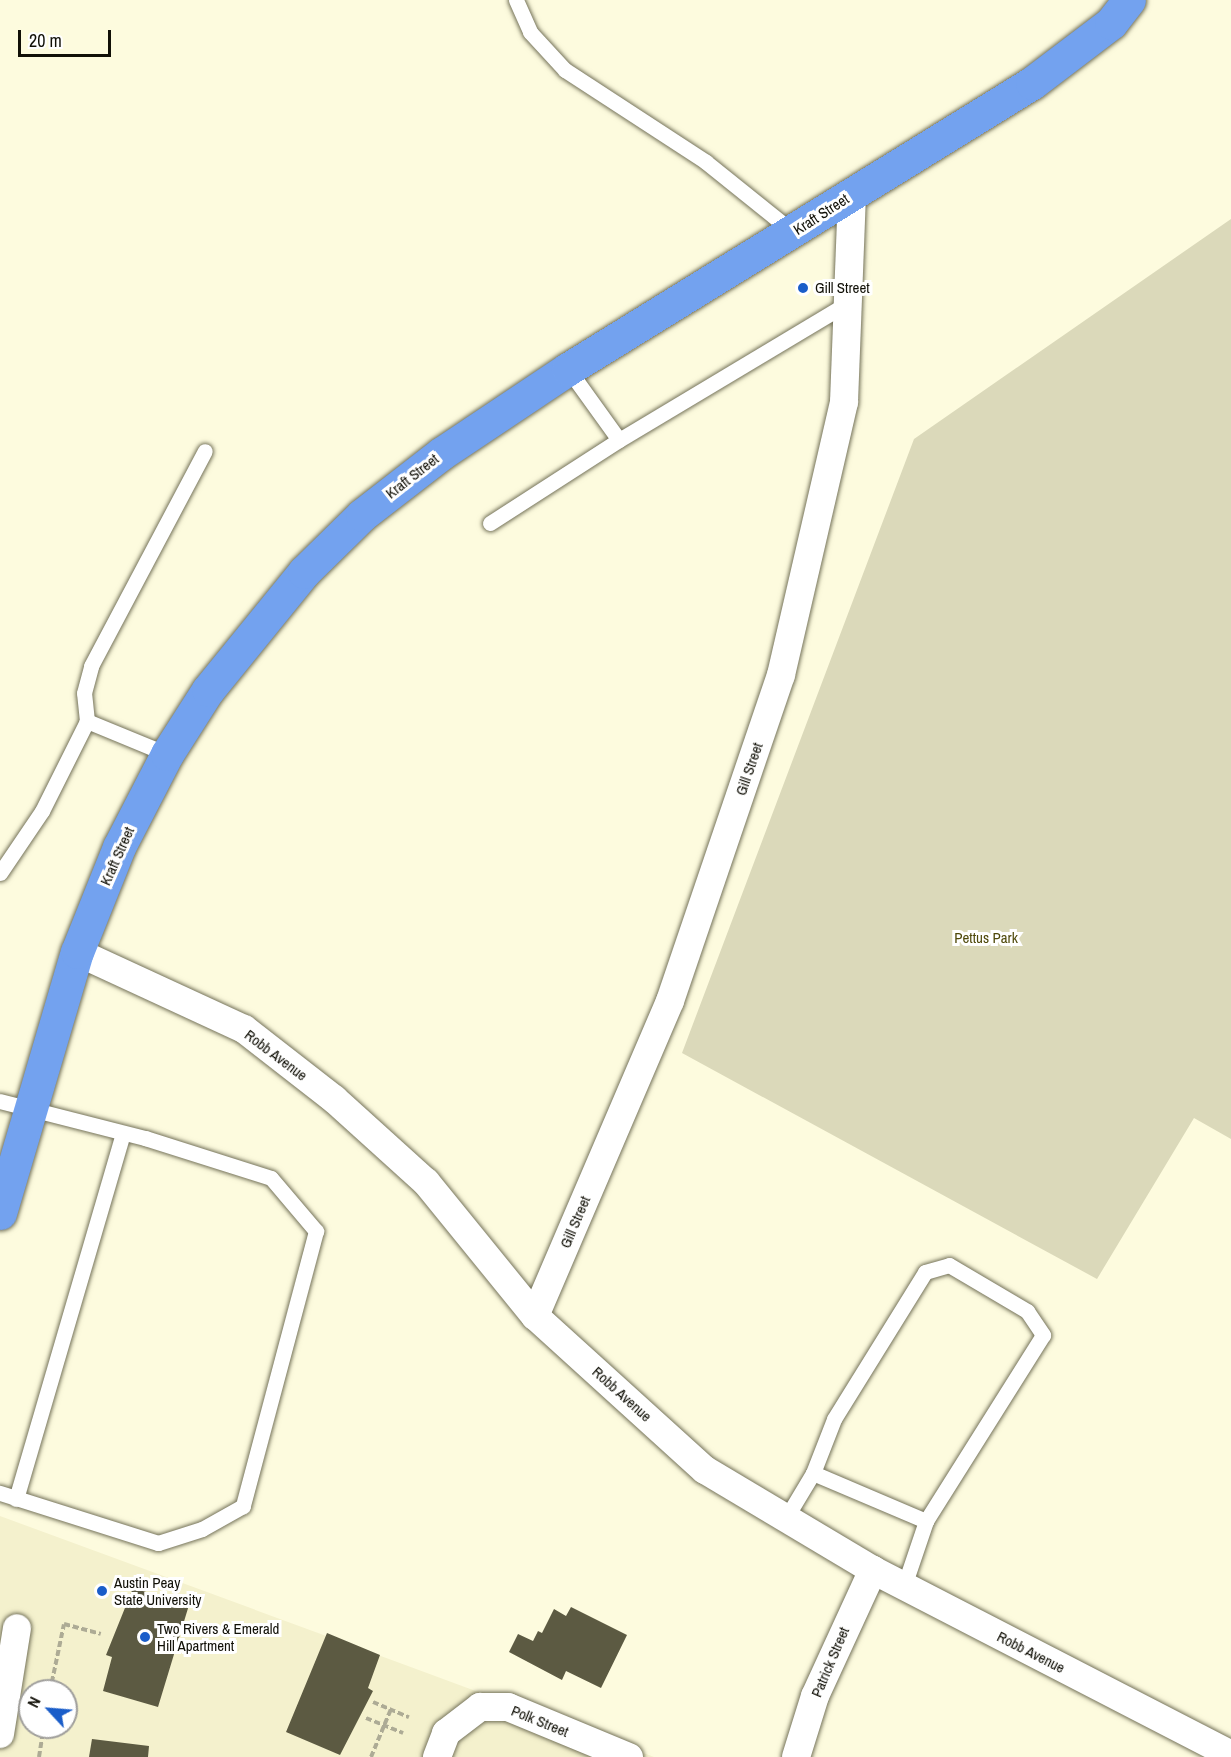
<!DOCTYPE html>
<html>
<head>
<meta charset="utf-8">
<style>
  body { margin:0 }
  #map { position:relative; width:1231px; height:1757px; overflow:hidden; background:#fdfbde; font-family:"Archivo Narrow",sans-serif }
  div>[style] { position:absolute }
  .built>* { inset:0; background:#f4f1cd }
  .green>* { inset:0; background:#dbd9ba }
  .building>* { inset:0; background:#5c5a42 }
  .path>* { height:4px; margin-top:-2px; transform-origin:0; background:repeating-linear-gradient(90deg,#adab95 0 6px,transparent 0 9px) }
  .roads { filter:drop-shadow(0 0 2px #75735a) drop-shadow(0 0 2px #75735a) }
  .lane>* { height:15px; margin:-7.5px; padding:0 7.5px; transform-origin:7.5px; border-radius:7.5px; background:#fff }
  .street>* { height:28px; margin:-14px; padding:0 14px; transform-origin:14px; border-radius:14px; background:#fff }
  .highway>* { height:33px; margin:-16.5px; padding:0 16.5px; transform-origin:16.5px; border-radius:16.5px; background:#73a2ef }
  .dots>* { width:16px; height:16px; translate:-50% -50%; box-sizing:border-box; border:3px solid #fff; border-radius:50% }
  span { translate:-50% -50%; white-space:nowrap; text-align:center; line-height:1.15; -webkit-text-stroke:6px #fff; paint-order:stroke }
  .street-label { font-size:15px; color:#111007 }
  .poi-label { font-size:15px; color:#111007 }
  .left { translate:0 -50%; text-align:left }
  .park-label { font-size:15px; color:#4f490a }
  .north { position:absolute; left:18px; top:1679px; width:60px; height:60px; box-sizing:border-box; background:#fff; border:2px solid #a09f9c; border-radius:50%; rotate:296deg; font-size:16px; font-weight:700; line-height:24px; text-align:center; color:#111007 }
  .north::after { content:''; display:block; margin:auto; width:21px; height:27px; background:#1a5dc9; clip-path:polygon(50% 0,100% 100%,50% 72%,0 100%) }
  .scale { position:absolute; left:18px; top:30px; width:93px; height:27px; box-sizing:border-box; border:3px solid #111007; border-top:0; padding-left:8px; font-size:18px; line-height:21px; white-space:nowrap; color:#111007; -webkit-text-stroke:4px #fff; paint-order:stroke }
</style>
</head>
<body>
<div id="map">
  <div class="built">
    <i style="clip-path:polygon(evenodd,0 1516px,408px 1666px,654px 1757px,0 1757px,0 1516px,30px 1691px,66px 1691px,66px 1727px,30px 1727px,30px 1691px)"></i>
  </div>
  <div class="green">
    <i style="clip-path:polygon(1231px 219px,1231px 1139px,1194px 1118px,1097px 1279px,682px 1053px,914px 439px)"></i>
  </div>
  <div class="building">
    <i style="clip-path:polygon(133px 1588px,189px 1605px,158px 1707px,103px 1691px,112px 1657px,106px 1655px)"></i>
    <i style="clip-path:polygon(571px 1607px,627px 1635px,601px 1688px,566px 1671px,562px 1680px,509px 1652px,518px 1634px,533px 1641px,538px 1631px,542px 1633px,554px 1609px,566px 1616px)"></i>
    <i style="clip-path:polygon(327px 1633px,380px 1655px,368px 1688px,373px 1691px,340px 1755px,286px 1732px)"></i>
    <i style="clip-path:polygon(92px 1739px,149px 1746px,148px 1757px,89px 1757px)"></i>
  </div>
  <div class="path">
    <i style="left:50px;top:1691px;width:68px;rotate:-78.2deg"></i>
    <i style="left:64px;top:1624px;width:38px;rotate:15deg"></i>
    <i style="left:373px;top:1702px;width:39px;rotate:23deg"></i>
    <i style="left:366px;top:1718px;width:40px;rotate:22deg"></i>
    <i style="left:39px;top:1757px;width:30px;rotate:-81deg"></i>
    <i style="left:371px;top:1757px;width:52px;rotate:-67.4deg"></i>
  </div>
  <div class="roads">
    <div class="lane">
      <i style="left:516px;top:0;width:35px;rotate:66deg"></i>
      <i style="left:530px;top:32px;width:52px;rotate:47.4deg"></i>
      <i style="left:565px;top:70px;width:168px;rotate:33.1deg"></i>
      <i style="left:706px;top:162px;width:112px;rotate:38.8deg"></i>
      <i style="left:568px;top:369px;width:87px;rotate:54.3deg"></i>
      <i style="left:490px;top:523px;width:153px;rotate:-32.8deg"></i>
      <i style="left:619px;top:440px;width:265px;rotate:-30.9deg"></i>
      <i style="left:167px;top:754px;width:87px;rotate:-157.6deg"></i>
      <i style="left:87px;top:721px;width:28px;rotate:-96deg"></i>
      <i style="left:84px;top:693px;width:28px;rotate:-75deg"></i>
      <i style="left:91px;top:666px;width:243px;rotate:-62.1deg"></i>
      <i style="left:0;top:873px;width:75px;rotate:-55.9deg"></i>
      <i style="left:42px;top:811px;width:101px;rotate:-63.4deg"></i>
      <i style="left:0;top:1101px;width:150px;rotate:14.3deg"></i>
      <i style="left:145px;top:1138px;width:132px;rotate:17.6deg"></i>
      <i style="left:271px;top:1178px;width:70px;rotate:49.7deg"></i>
      <i style="left:316px;top:1231px;width:285px;rotate:104.9deg"></i>
      <i style="left:243px;top:1506px;width:47px;rotate:150.7deg"></i>
      <i style="left:202px;top:1529px;width:46px;rotate:162.3deg"></i>
      <i style="left:158px;top:1543px;width:166px;rotate:-162.4deg"></i>
      <i style="left:813px;top:1473px;width:58px;rotate:-68.7deg"></i>
      <i style="left:834px;top:1419px;width:173px;rotate:-58.2deg"></i>
      <i style="left:925px;top:1272px;width:25px;rotate:-16deg"></i>
      <i style="left:949px;top:1265px;width:91px;rotate:30.5deg"></i>
      <i style="left:1027px;top:1311px;width:29px;rotate:56deg"></i>
      <i style="left:1043px;top:1335px;width:220px;rotate:122.2deg"></i>
      <i style="left:16px;top:1499px;width:380px;rotate:-73.7deg"></i>
      <i style="left:786px;top:1518px;width:52px;rotate:-59deg"></i>
      <i style="left:813px;top:1473px;width:123px;rotate:23deg"></i>
      <i style="left:926px;top:1521px;width:69px;rotate:108.7deg"></i>
    </div>
    <div class="street">
      <i style="left:77px;top:952px;width:184px;rotate:24.8deg"></i>
      <i style="left:244px;top:1029px;width:114px;rotate:37.9deg"></i>
      <i style="left:334px;top:1099px;width:124px;rotate:42.1deg"></i>
      <i style="left:426px;top:1182px;width:173px;rotate:50.9deg"></i>
      <i style="left:535px;top:1316px;width:229px;rotate:42.2deg"></i>
      <i style="left:705px;top:1470px;width:196px;rotate:30.8deg"></i>
      <i style="left:873px;top:1570px;width:403px;rotate:27.3deg"></i>
      <i style="left:535px;top:1316px;width:343px;rotate:-66.8deg"></i>
      <i style="left:670px;top:1001px;width:344px;rotate:-71.2deg"></i>
      <i style="left:781px;top:675px;width:280px;rotate:-77deg"></i>
      <i style="left:844px;top:402px;width:208px;rotate:-87.8deg"></i>
      <i style="left:0;top:1734px;width:107px;rotate:-80.9deg"></i>
      <i style="left:437px;top:1757px;width:26px;rotate:-69deg"></i>
      <i style="left:446px;top:1733px;width:43px;rotate:-37.4deg"></i>
      <i style="left:480px;top:1707px;width:28px"></i>
      <i style="left:508px;top:1707px;width:131px;rotate:22.5deg"></i>
      <i style="left:796px;top:1757px;width:64px;rotate:-72.7deg"></i>
      <i style="left:815px;top:1696px;width:139px;rotate:-65.3deg"></i>
    </div>
    <div class="highway">
      <i style="left:0;top:1213px;width:272px;rotate:-73.6deg"></i>
      <i style="left:77px;top:952px;width:113px;rotate:-68.2deg"></i>
      <i style="left:119px;top:847px;width:105px;rotate:-62.7deg"></i>
      <i style="left:167px;top:754px;width:76px;rotate:-57.4deg"></i>
      <i style="left:208px;top:690px;width:152px;rotate:-50.9deg"></i>
      <i style="left:304px;top:572px;width:81px;rotate:-44.5deg"></i>
      <i style="left:362px;top:515px;width:101px;rotate:-37.8deg"></i>
      <i style="left:442px;top:453px;width:151px;rotate:-33.7deg"></i>
      <i style="left:568px;top:369px;width:545px;rotate:-31.65deg"></i>
      <i style="left:1032px;top:83px;width:99px;rotate:-37.2deg"></i>
      <i style="left:1111px;top:23px;width:29px;rotate:-52deg"></i>
    </div>
  </div>
  <div class="dots">
    <i style="left:803px;top:288px;background:#1a5dc9"></i>
    <i style="left:102px;top:1591px;background:#1a5dc9"></i>
    <i style="left:145px;top:1637px;background:#1a5dc9"></i>
  </div>
  <div class="street-label">
    <span style="left:821px;top:214px;rotate:-33deg">Kraft Street</span>
    <span style="left:412px;top:476px;rotate:-38deg">Kraft Street</span>
    <span style="left:749px;top:769px;rotate:-71deg">Gill Street</span>
    <span style="left:117px;top:856px;rotate:-66deg">Kraft Street</span>
    <span style="left:276px;top:1055px;rotate:37deg">Robb Avenue</span>
    <span style="left:575px;top:1222px;rotate:-67deg">Gill Street</span>
    <span style="left:622px;top:1394px;rotate:42deg">Robb Avenue</span>
    <span style="left:1031px;top:1652px;rotate:27deg">Robb Avenue</span>
    <span style="left:830px;top:1662px;rotate:-67deg">Patrick Street</span>
    <span style="left:540px;top:1721px;rotate:22deg">Polk Street</span>
  </div>
  <div class="poi-label">
    <span class="left" style="left:815px;top:288px">Gill Street</span>
    <span class="left" style="left:114px;top:1591px">Austin Peay<br>State University</span>
    <span class="left" style="left:157px;top:1637px">Two Rivers &amp; Emerald<br>Hill Apartment</span>
  </div>
  <div class="park-label">
    <span style="left:986px;top:938px">Pettus Park</span>
  </div>
  <div class="north">N</div>
  <div class="scale">20 m</div>
</div>
</body>
</html>
